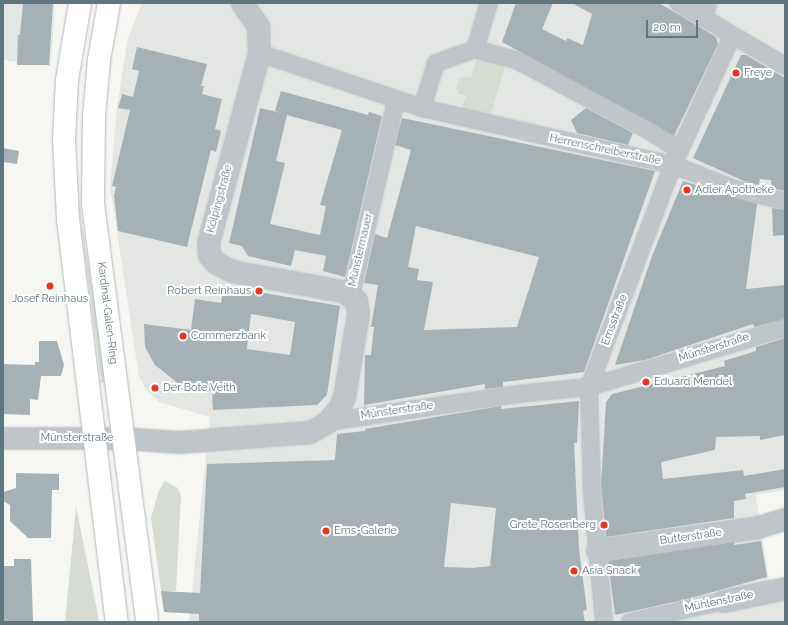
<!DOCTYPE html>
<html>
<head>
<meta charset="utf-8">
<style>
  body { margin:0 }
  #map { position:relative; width:788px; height:625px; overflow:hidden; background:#f6f6f3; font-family:Raleway,sans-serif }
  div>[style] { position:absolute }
  .built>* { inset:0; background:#e4e6e4 }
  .green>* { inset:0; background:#d7dcd2 }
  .building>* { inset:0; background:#a6b1b5 }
  .roads { filter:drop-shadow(0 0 1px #b1b9bc) drop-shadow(0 0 1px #b1b9bc) }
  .pedestrian>* { height:16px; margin:-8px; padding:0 8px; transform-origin:8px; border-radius:8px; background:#bfc5c8 }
  .minor>* { height:21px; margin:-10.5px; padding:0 10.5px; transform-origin:10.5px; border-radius:10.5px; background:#bfc5c8 }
  .secondary>* { height:22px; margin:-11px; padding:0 11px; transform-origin:11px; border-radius:11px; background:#fff }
  .dots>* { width:11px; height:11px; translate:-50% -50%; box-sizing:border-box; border:2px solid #fff; border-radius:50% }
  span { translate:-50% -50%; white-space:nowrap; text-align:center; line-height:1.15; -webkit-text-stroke:4px #fff; paint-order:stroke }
  .poi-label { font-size:11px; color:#60767f }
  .left { translate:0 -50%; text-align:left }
  .right { translate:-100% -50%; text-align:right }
  .street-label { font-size:11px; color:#60767f }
  .frame { position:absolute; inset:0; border:4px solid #60767f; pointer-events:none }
  .scale { position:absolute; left:646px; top:20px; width:52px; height:18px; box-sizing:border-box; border:2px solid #60767f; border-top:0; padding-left:5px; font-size:12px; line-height:14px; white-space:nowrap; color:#60767f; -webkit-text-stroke:3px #fff; paint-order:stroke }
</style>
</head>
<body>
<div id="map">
  <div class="built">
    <i style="clip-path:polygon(3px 3px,55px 3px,51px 66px,3px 60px)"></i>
    <i style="clip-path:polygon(142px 3px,785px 3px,785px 490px,756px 495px,769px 581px,783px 593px,785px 622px,189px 622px,210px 417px,159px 402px,147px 391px,139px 377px,110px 186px,117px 107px,128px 38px)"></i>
  </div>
  <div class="green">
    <i style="clip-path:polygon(477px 57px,505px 66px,490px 117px,461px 110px,466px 96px,459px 94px,456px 88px,459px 79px,465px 76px,471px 78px)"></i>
    <i style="clip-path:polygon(77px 192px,107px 382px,101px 383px)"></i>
    <i style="clip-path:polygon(165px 481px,178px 488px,181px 496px,176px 591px,161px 591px,151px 518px,159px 490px)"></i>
    <i style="clip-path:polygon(76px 507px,97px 610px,99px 622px,65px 622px)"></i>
  </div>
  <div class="building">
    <i style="clip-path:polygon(23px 3px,53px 3px,49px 65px,17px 65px,18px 35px,20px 35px)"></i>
    <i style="clip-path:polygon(516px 3px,553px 3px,542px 29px,566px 41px,567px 38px,583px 45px,592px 14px,572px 3px,659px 3px,716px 37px,718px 44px,674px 136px,502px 42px)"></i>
    <i style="clip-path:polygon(137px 47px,207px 64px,201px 86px,204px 86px,202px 94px,222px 99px,215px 129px,221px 131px,216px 152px,211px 150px,187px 247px,118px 231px,114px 196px,116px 187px,112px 186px,130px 110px,118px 108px,122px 94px,133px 97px,139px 71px,132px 69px)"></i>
    <i style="clip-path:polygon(741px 55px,746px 55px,785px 78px,785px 191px,772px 188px,771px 180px,760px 179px,759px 185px,746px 182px,693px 158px)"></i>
    <i style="clip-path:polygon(evenodd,281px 91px,368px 115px,369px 112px,382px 116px,345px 277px,323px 271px,326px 256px,295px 250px,291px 266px,248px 256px,242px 246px,229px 243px,260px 108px,286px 114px,275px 111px,281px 91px,287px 115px,342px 130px,320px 205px,326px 206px,320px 235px,270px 224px,285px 163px,276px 161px,287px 115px)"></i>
    <i style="clip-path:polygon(586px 108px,633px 133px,628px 145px,577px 133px,571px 120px)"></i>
    <i style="clip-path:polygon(evenodd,402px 118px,655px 171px,584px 372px,503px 382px,503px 387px,485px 389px,485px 384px,364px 405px,365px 355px,371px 355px,374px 327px,371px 327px,378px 285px,364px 283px,375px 234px,387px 238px,411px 150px,395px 145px,402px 118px,416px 226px,539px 257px,517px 327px,424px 330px,433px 282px,417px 280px,419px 269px,408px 267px,416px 226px)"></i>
    <i style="clip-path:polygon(3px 148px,19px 151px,17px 164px,3px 162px)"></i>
    <i style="clip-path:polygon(683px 181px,757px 204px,746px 289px,785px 285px,785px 319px,754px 327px,753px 324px,645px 360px,615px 365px,652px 256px)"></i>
    <i style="clip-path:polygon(772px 208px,785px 210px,785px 235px,773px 236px)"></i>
    <i style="clip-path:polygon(evenodd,224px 286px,340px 306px,327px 395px,317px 405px,213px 410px,212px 391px,179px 384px,155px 365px,145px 347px,144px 324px,191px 330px,195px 299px,221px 303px,224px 286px,251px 314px,295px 322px,290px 355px,247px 349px,251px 314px)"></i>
    <i style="clip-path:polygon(785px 338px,785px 435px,760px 440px,760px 436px,716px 437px,715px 450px,661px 462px,663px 479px,743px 470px,744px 476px,785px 469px,785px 487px,745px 494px,746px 499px,734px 501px,734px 518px,606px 537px,601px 485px,606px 402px,612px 394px,725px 366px,724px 361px,756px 351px,756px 347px)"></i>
    <i style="clip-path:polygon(39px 341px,57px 341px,64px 365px,61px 376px,41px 376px,38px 400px,30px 399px,30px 415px,3px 414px,3px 364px,35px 365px,35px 362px,39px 362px)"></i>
    <i style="clip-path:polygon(evenodd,579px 401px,577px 443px,574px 443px,579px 549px,587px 610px,583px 611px,585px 622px,199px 622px,199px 614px,164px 612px,161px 591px,200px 593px,207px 464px,335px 460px,337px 434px,365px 431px,365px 429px,501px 406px,501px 409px,579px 401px,451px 503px,496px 508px,490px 566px,473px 568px,444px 567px,451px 503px)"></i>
    <i style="clip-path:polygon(16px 473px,59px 474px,59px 490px,52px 490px,51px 538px,28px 538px,10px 521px,10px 505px,3px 501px,3px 492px,16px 488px)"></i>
    <i style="clip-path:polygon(761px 541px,767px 577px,687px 599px,615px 615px,608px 561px,734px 542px,734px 545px)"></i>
    <i style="clip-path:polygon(14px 559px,31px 559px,33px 622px,3px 622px,3px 566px,14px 566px)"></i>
  </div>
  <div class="roads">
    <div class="pedestrian">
      <i style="left:678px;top:3px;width:124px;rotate:30.5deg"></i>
      <i style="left:704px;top:19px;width:16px;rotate:-76deg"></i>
      <i style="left:475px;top:49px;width:48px;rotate:-73.1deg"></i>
      <i style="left:259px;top:53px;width:172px;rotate:18.6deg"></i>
      <i style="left:422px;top:108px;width:257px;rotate:12.8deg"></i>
      <i style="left:673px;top:165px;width:66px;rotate:21.2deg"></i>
      <i style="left:735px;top:189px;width:51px;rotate:13.5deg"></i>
      <i style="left:422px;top:108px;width:47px;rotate:-72.7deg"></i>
      <i style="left:436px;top:63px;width:41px;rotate:-19.7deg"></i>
      <i style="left:475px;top:49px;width:42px;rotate:15deg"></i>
      <i style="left:516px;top:60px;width:147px;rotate:28deg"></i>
      <i style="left:646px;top:129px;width:39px;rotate:32deg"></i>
      <i style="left:351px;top:295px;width:200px;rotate:-77deg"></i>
      <i style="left:327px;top:422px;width:193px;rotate:-8.3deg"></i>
      <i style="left:518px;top:394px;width:71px;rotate:-5.6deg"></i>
      <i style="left:589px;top:387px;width:205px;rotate:-16.8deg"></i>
      <i style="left:604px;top:622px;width:131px;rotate:-95.3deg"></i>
      <i style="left:592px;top:492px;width:105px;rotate:-91.6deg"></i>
      <i style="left:589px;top:387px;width:237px;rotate:-69.3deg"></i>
      <i style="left:673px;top:165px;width:142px;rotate:-65.4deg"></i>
      <i style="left:630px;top:622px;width:95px;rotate:-12.7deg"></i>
    </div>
    <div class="minor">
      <i style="left:3px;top:438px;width:119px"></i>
      <i style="left:122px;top:438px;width:57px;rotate:4deg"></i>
      <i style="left:179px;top:442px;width:78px;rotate:-4.4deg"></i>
      <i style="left:257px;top:436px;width:53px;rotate:-4.3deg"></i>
      <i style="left:310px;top:432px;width:20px;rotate:-30deg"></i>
      <i style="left:327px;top:422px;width:18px;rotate:-49deg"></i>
      <i style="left:339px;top:408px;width:12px;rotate:-66deg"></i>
      <i style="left:344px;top:397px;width:85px;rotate:-80.5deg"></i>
      <i style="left:358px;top:313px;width:13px;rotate:-99deg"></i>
      <i style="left:356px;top:300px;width:17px;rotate:-147deg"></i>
      <i style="left:342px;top:291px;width:112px;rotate:-169.7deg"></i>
      <i style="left:232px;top:271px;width:18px;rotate:-153deg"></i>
      <i style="left:216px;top:263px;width:11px;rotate:-131deg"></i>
      <i style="left:209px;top:255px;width:12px;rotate:-95deg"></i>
      <i style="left:208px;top:243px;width:197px;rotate:-75deg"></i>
      <i style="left:259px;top:53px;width:27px;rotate:-92deg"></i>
      <i style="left:258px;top:26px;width:28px;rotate:-125deg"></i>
      <i style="left:597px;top:550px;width:163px;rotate:-8.1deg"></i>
      <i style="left:758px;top:527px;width:28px;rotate:-17deg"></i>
      <i style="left:723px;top:601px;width:63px;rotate:-11.8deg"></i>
    </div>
    <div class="secondary">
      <i style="left:80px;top:3px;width:78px;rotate:99.6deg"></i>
      <i style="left:67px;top:80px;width:59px;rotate:92.9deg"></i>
      <i style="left:64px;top:139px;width:80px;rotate:87.1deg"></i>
      <i style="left:68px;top:219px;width:406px;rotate:83.1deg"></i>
      <i style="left:109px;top:3px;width:58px;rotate:100deg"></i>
      <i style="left:99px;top:60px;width:56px;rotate:95.1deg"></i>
      <i style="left:94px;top:116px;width:88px;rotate:90.7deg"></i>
      <i style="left:93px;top:204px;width:421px;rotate:82.6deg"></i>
    </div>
  </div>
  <div class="dots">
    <i style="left:736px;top:73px;background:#eb331e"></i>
    <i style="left:687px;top:190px;background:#eb331e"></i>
    <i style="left:50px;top:286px;background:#eb331e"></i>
    <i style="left:259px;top:291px;background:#eb331e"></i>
    <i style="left:183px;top:336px;background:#eb331e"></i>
    <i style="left:646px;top:382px;background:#eb331e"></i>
    <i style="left:155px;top:388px;background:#eb331e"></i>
    <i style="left:604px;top:525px;background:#eb331e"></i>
    <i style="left:326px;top:531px;background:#eb331e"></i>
    <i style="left:574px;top:571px;background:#eb331e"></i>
  </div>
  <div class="poi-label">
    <span class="left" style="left:744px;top:73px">Freye</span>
    <span class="left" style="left:695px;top:190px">Adler Apotheke</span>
    <span class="right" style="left:251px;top:291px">Robert Reinhaus</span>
    <span style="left:50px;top:299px">Josef Reinhaus</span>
    <span class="left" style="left:191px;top:336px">Commerzbank</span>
    <span class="left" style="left:654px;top:382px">Eduard Mendel</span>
    <span class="left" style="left:163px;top:388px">Der Bote Veith</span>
    <span class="right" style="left:596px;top:525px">Grete Rosenberg</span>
    <span class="left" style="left:334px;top:531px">Ems-Galerie</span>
    <span class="left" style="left:582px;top:571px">Asia Snack</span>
  </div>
  <div class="street-label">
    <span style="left:605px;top:150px;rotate:12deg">Herrenschreiberstraße</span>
    <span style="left:220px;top:199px;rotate:-75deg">Kolpingstraße</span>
    <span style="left:361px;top:250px;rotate:-77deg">Münstermauer</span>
    <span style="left:107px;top:313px;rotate:83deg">Kardinal-Galen-Ring</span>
    <span style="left:615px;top:320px;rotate:-69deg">Emsstraße</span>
    <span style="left:714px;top:348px;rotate:-18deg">Münsterstraße</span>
    <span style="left:397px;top:411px;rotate:-8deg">Münsterstraße</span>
    <span style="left:77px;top:438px">Münsterstraße</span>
    <span style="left:691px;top:537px;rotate:-8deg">Butterstraße</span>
    <span style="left:719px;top:602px;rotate:-12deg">Mühlenstraße</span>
  </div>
  <div class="frame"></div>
  <div class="scale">20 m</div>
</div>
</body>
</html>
